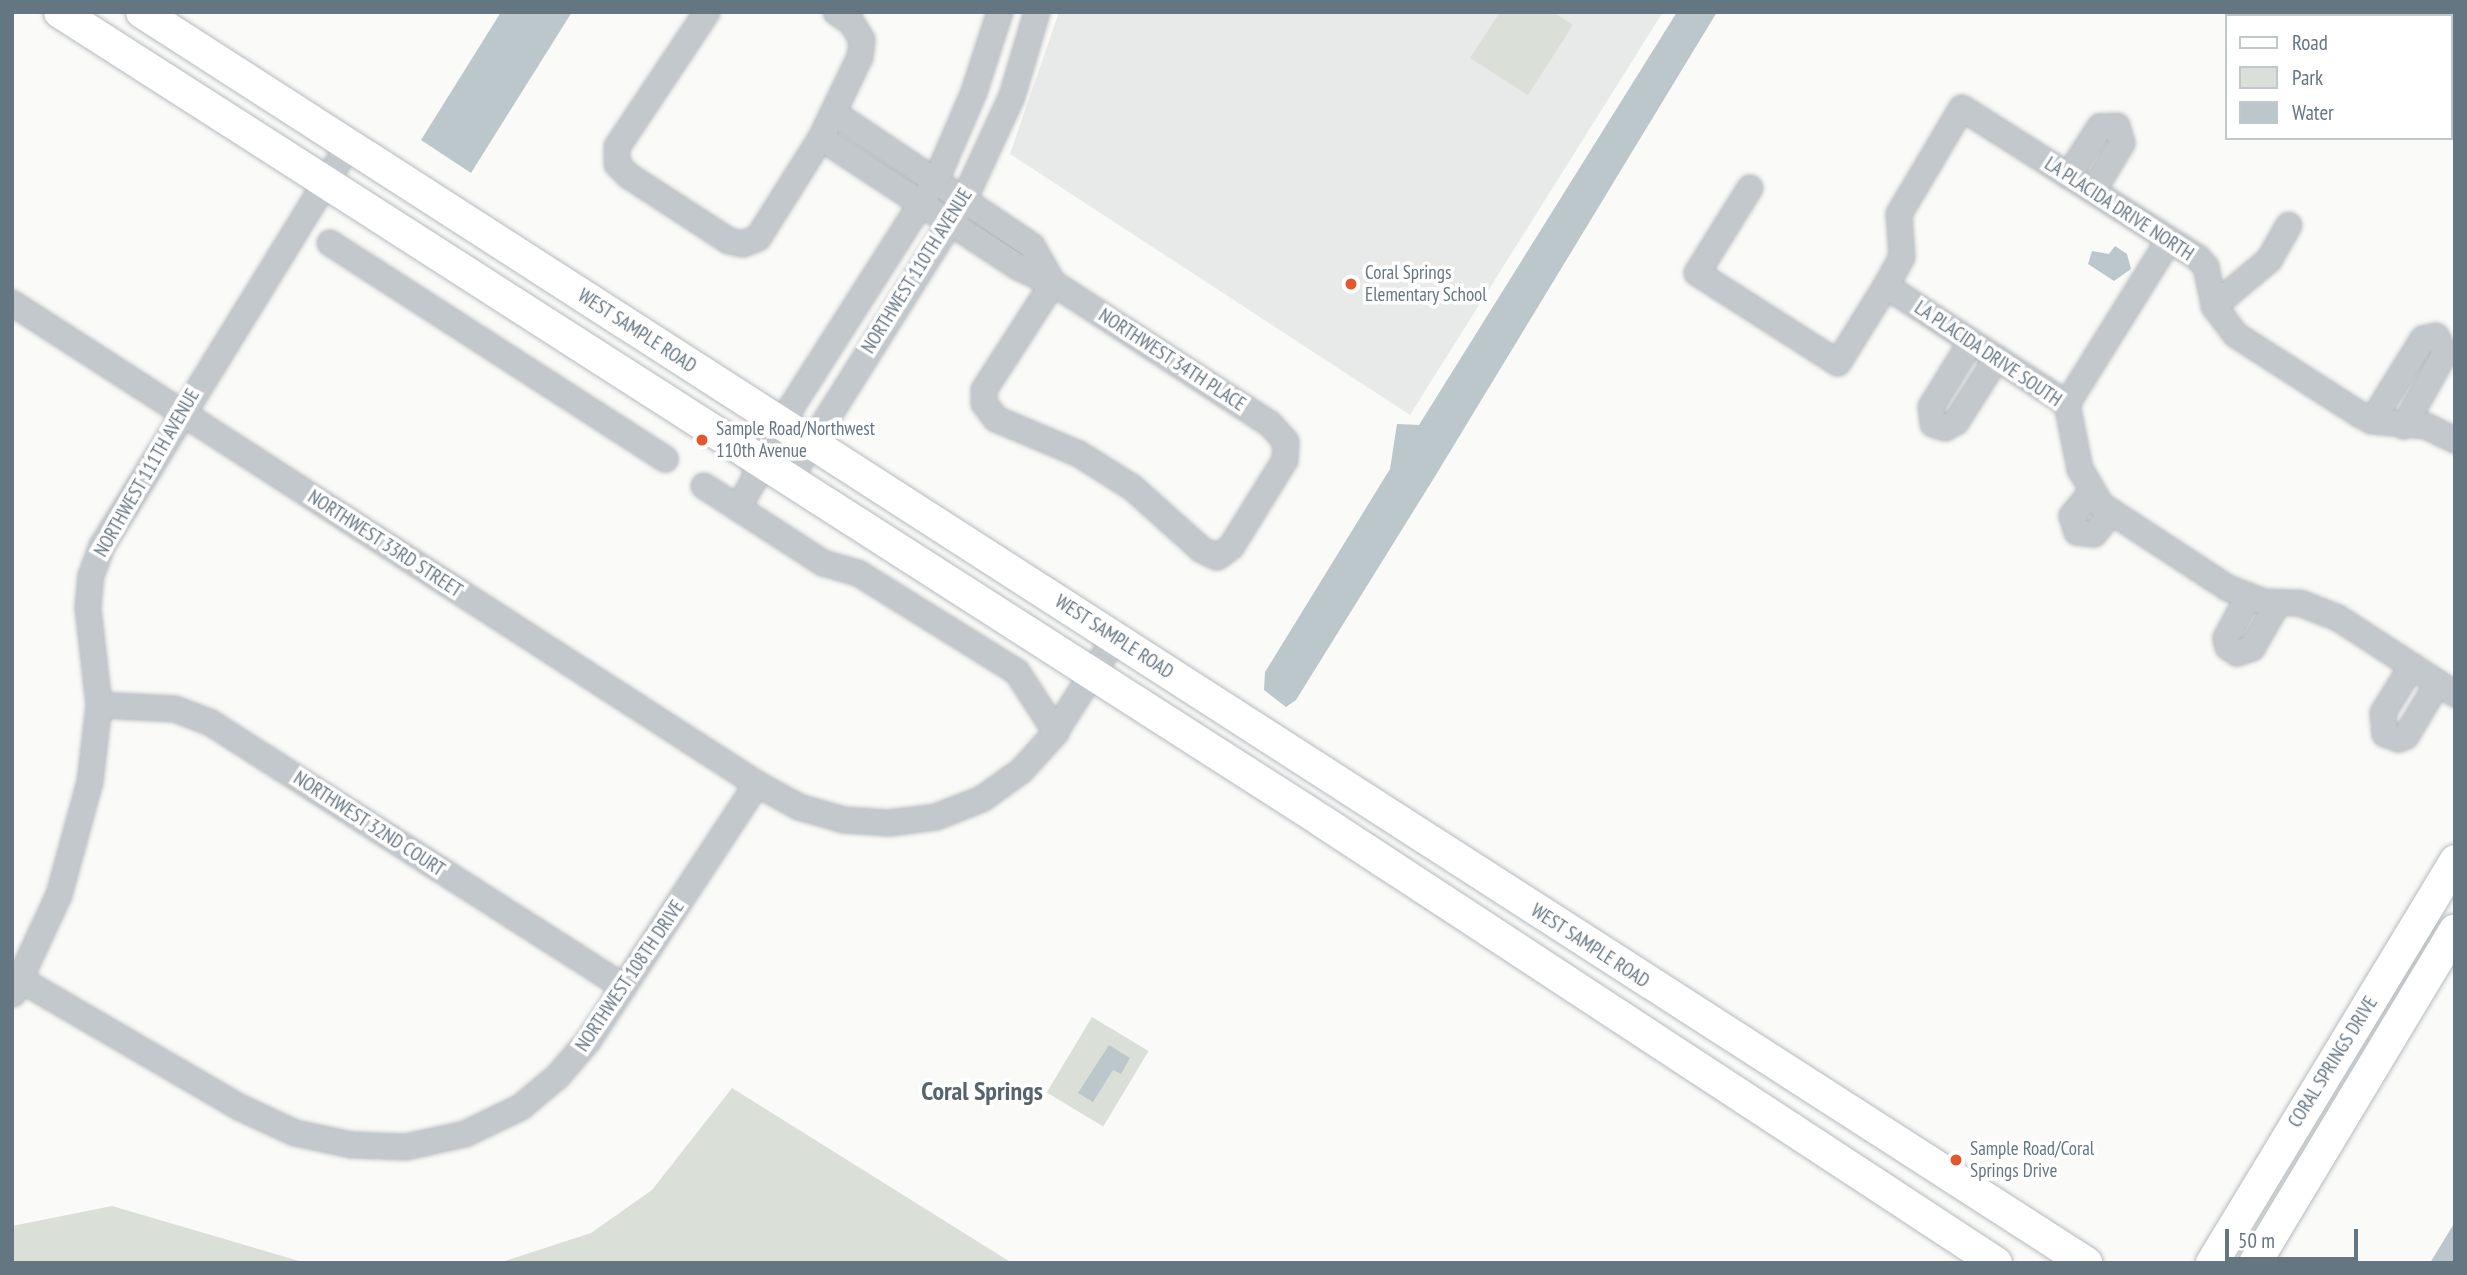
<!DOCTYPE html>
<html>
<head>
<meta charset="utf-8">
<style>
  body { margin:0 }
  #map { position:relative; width:2467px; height:1275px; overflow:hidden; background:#fafaf8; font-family:"PT Sans Narrow",sans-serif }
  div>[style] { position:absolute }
  .built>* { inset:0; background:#e8e9e9 }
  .green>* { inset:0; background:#dadfd7; transform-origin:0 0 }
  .water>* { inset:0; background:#bbc7cb }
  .roads { filter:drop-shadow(0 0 2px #b5babe) drop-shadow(0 0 2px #b5babe) }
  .minor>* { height:24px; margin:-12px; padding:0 12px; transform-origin:12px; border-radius:12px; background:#c3c8cc }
  .major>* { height:32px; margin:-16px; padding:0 16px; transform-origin:16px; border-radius:16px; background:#fff }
  .dots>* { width:19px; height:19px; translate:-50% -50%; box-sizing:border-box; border:4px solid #fff; border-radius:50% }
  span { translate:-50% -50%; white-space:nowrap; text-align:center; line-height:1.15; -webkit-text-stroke:7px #fff; paint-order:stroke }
  .street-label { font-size:19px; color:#657683 }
  .poi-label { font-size:19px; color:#657683 }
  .left { translate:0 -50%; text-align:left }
  .district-label { font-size:26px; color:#57646e; font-weight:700 }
  .frame { position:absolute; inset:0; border:14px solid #657683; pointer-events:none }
  .legend { position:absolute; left:2225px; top:14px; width:228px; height:126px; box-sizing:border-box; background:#fff; border:2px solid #c1c8cd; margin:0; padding:9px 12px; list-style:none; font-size:21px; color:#657683 }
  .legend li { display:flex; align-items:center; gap:14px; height:35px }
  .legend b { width:35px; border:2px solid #c1c8cd }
  .scale { position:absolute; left:2225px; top:1229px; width:133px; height:32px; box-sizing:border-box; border:4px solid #657683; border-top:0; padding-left:9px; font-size:21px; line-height:24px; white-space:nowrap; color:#657683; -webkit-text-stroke:5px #fff; paint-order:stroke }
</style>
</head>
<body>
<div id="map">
  <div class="built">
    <i style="clip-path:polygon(1059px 12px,1663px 12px,1410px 415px,1010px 154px)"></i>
  </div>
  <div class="green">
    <i style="clip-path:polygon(1500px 12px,1553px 12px,1573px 25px,1528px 95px,1470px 58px)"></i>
    <i style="left:1092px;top:1017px;width:66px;height:88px;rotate:31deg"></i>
    <i style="clip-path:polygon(732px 1088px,1012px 1263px,499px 1263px,591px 1233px,652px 1190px)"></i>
    <i style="clip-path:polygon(112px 1206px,306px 1263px,12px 1263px,12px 1226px)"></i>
  </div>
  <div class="water">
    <i style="clip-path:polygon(501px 12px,572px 12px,471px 173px,421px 140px)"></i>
    <i style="clip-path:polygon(1677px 12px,1717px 12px,1434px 478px,1296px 700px,1286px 707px,1264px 690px,1265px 672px,1390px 469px,1397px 424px,1419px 425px)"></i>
    <i style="clip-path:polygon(2115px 246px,2127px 254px,2131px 269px,2114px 281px,2088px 264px,2092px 251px,2109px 254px)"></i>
    <i style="clip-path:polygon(1109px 1045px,1130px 1058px,1121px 1074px,1113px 1070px,1093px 1102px,1078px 1093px)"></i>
    <i style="clip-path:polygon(2455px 1222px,2455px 1263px,2430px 1263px)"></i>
  </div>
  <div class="roads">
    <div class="minor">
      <i style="left:707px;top:12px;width:162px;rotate:123.7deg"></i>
      <i style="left:617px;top:147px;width:17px;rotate:90deg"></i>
      <i style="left:617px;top:164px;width:17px;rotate:45deg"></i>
      <i style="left:629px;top:176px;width:119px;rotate:33deg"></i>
      <i style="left:729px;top:241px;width:14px;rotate:12deg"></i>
      <i style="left:743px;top:244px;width:16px;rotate:-22deg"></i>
      <i style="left:758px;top:238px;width:118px;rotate:-57.8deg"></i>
      <i style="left:821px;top:138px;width:90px;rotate:-64.3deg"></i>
      <i style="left:860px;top:57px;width:17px;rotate:-83deg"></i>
      <i style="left:862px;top:40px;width:21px;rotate:-121deg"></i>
      <i style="left:851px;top:22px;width:18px;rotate:-146deg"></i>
      <i style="left:2316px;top:12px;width:6px;rotate:39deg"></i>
      <i style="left:2451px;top:101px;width:5px;rotate:37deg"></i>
      <i style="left:834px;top:113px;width:239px;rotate:33.9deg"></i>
      <i style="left:1032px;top:246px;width:43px;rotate:60.4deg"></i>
      <i style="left:821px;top:138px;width:235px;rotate:33.2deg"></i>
      <i style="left:1018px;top:267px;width:38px;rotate:25deg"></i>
      <i style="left:1053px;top:283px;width:259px;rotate:33deg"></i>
      <i style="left:1270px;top:424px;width:24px;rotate:48deg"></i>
      <i style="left:1286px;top:442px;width:18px;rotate:93deg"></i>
      <i style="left:1285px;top:460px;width:102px;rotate:121.8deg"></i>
      <i style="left:1231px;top:547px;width:17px;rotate:144deg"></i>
      <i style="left:1217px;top:557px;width:17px;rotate:-155deg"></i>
      <i style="left:1202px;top:550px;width:93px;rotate:-138.1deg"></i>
      <i style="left:1133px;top:488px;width:64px;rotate:-147.8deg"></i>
      <i style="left:1079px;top:454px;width:90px;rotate:-157.1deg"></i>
      <i style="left:996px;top:419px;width:20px;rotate:-127deg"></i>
      <i style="left:984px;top:403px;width:13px;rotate:-90deg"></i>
      <i style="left:984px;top:390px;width:127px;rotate:-57.2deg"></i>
      <i style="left:2068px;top:176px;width:59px;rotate:-56.9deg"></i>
      <i style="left:2100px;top:127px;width:17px;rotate:-3deg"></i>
      <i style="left:2117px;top:126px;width:18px;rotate:74deg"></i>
      <i style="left:2122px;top:143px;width:56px;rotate:121.1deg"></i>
      <i style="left:1750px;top:188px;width:100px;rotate:121.9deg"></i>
      <i style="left:1697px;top:273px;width:167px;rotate:32.6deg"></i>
      <i style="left:1838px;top:363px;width:91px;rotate:-58.1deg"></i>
      <i style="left:1886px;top:286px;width:216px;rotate:33.1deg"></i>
      <i style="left:2067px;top:404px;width:66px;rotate:78.7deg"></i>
      <i style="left:2080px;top:469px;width:42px;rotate:59.7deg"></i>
      <i style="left:2101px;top:505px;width:152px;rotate:33.2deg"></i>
      <i style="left:2228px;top:588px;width:40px;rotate:21deg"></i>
      <i style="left:2265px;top:602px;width:35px;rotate:2deg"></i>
      <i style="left:2300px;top:603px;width:41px;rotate:21.5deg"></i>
      <i style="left:2338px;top:618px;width:140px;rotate:33deg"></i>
      <i style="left:330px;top:243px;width:399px;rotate:32.8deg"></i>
      <i style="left:1886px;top:286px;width:33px;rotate:-61deg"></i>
      <i style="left:1902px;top:257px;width:43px;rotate:-94deg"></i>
      <i style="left:1899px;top:214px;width:123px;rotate:-59.3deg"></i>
      <i style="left:1962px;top:108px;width:280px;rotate:32.4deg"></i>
      <i style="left:2198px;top:258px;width:12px;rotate:48deg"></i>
      <i style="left:2206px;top:267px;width:40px;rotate:78deg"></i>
      <i style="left:2214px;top:306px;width:36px;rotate:53deg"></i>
      <i style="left:2236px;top:335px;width:146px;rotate:32.7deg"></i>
      <i style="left:2359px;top:414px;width:15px;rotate:28deg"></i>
      <i style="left:2372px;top:421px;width:54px;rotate:5.3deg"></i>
      <i style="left:2426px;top:426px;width:32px;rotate:26deg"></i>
      <i style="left:12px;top:303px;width:887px;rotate:32.85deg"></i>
      <i style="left:2214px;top:306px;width:72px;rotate:-39.9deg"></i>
      <i style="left:2269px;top:260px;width:40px;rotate:-60.3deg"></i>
      <i style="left:1971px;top:342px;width:76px;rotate:121.6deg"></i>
      <i style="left:1931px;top:407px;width:17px;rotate:83deg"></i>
      <i style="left:1933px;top:424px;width:13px;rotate:18deg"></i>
      <i style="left:1945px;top:428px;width:13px;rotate:-29deg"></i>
      <i style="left:1956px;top:422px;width:76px;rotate:-57.4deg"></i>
      <i style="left:2067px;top:404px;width:193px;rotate:-58.1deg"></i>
      <i style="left:2372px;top:421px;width:97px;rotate:-58.1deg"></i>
      <i style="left:2423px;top:339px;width:13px;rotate:-13deg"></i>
      <i style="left:2436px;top:336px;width:19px;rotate:62deg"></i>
      <i style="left:2445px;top:353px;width:84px;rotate:119.3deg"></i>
      <i style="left:788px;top:481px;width:332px;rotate:-57.9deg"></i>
      <i style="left:964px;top:200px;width:115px;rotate:-65.2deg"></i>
      <i style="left:1012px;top:96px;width:88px;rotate:-73.4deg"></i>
      <i style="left:704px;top:486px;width:142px;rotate:32.9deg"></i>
      <i style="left:823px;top:563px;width:36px;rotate:16deg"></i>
      <i style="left:858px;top:573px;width:187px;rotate:31.9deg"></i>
      <i style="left:1017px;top:672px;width:72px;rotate:57deg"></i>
      <i style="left:2091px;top:493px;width:30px;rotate:130deg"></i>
      <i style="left:2072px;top:516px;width:17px;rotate:73deg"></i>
      <i style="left:2077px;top:532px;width:17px;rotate:7deg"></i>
      <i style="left:2094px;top:534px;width:27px;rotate:-51deg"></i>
      <i style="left:738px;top:508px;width:32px;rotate:-60deg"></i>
      <i style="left:754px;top:480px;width:19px;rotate:-81deg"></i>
      <i style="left:757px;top:461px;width:335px;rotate:-57.5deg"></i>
      <i style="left:937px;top:178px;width:94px;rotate:-66.7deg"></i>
      <i style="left:974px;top:92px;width:84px;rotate:-72deg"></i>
      <i style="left:2248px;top:597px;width:47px;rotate:118.2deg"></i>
      <i style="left:2226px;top:638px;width:9px;rotate:77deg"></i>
      <i style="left:2228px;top:647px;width:11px;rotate:34deg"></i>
      <i style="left:2237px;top:653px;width:16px;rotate:-18deg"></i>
      <i style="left:2252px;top:648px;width:52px;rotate:-60deg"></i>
      <i style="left:2412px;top:666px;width:55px;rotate:121.7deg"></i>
      <i style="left:2383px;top:713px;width:21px;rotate:85deg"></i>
      <i style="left:2385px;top:734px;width:15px;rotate:20deg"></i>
      <i style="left:2399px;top:739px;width:8px;rotate:-23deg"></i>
      <i style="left:2406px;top:736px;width:62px;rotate:-58.9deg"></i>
      <i style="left:99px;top:705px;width:76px;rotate:3deg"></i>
      <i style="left:175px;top:709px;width:39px;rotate:21deg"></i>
      <i style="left:211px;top:723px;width:490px;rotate:32.6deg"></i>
      <i style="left:21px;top:980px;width:252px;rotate:30.2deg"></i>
      <i style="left:239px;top:1107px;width:62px;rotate:24.9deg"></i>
      <i style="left:295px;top:1133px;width:58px;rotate:11.9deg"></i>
      <i style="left:352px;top:1145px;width:54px;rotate:2.1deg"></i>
      <i style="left:406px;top:1147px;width:60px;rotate:-12.4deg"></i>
      <i style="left:465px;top:1134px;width:62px;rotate:-25.7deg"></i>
      <i style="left:521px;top:1107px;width:48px;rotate:-40deg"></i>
      <i style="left:558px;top:1076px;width:46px;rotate:-49.4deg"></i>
      <i style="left:588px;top:1041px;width:308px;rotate:-56.7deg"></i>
      <i style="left:757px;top:784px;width:48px;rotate:28.7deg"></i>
      <i style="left:799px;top:807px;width:47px;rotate:16.1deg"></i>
      <i style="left:844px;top:820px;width:45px;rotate:3.8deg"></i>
      <i style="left:889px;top:823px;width:47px;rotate:-7.3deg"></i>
      <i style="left:936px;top:817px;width:49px;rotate:-21.4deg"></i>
      <i style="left:982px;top:799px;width:48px;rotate:-35.7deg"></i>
      <i style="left:1021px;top:771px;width:46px;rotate:-47.6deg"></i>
      <i style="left:1052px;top:737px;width:117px;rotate:-57.5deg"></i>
      <i style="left:13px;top:994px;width:109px;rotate:-65.1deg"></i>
      <i style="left:59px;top:895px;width:117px;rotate:-74.7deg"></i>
      <i style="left:90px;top:782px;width:78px;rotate:-83.3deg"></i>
      <i style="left:99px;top:705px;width:98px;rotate:-96.5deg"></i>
      <i style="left:88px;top:608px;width:32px;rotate:-85deg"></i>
      <i style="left:91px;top:576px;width:32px;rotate:-70deg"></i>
      <i style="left:102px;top:546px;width:470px;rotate:-58.4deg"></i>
    </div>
    <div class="major">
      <i style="left:60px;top:12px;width:1499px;rotate:32.66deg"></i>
      <i style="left:1322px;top:821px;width:806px;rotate:33.26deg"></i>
      <i style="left:142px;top:12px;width:2312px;rotate:32.76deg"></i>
      <i style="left:2212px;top:1263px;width:470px;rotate:-58.8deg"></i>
      <i style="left:2255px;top:1263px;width:388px;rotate:-59deg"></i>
    </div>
  </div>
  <div class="dots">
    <i style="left:1351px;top:284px;background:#e4572e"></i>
    <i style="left:702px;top:440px;background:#e4572e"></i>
    <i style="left:1956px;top:1160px;background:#e4572e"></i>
  </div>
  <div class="street-label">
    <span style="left:2119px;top:209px;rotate:33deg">LA PLACIDA DRIVE NORTH</span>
    <span style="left:917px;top:271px;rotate:-58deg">NORTHWEST 110TH AVENUE</span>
    <span style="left:637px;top:331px;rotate:33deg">WEST SAMPLE ROAD</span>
    <span style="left:1988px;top:354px;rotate:34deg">LA PLACIDA DRIVE SOUTH</span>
    <span style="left:1172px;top:360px;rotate:33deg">NORTHWEST 34TH PLACE</span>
    <span style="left:147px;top:473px;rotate:-60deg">NORTHWEST 111TH AVENUE</span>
    <span style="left:385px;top:544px;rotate:33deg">NORTHWEST 33RD STREET</span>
    <span style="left:1114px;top:637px;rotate:33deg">WEST SAMPLE ROAD</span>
    <span style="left:369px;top:824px;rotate:33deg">NORTHWEST 32ND COURT</span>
    <span style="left:1590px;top:946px;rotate:33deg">WEST SAMPLE ROAD</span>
    <span style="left:630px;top:976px;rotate:-56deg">NORTHWEST 108TH DRIVE</span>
    <span style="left:2333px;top:1062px;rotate:-58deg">CORAL SPRINGS DRIVE</span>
  </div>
  <div class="poi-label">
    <span class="left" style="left:1365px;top:284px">Coral Springs<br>Elementary School</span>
    <span class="left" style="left:716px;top:440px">Sample Road/Northwest<br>110th Avenue</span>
    <span class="left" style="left:1970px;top:1160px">Sample Road/Coral<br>Springs Drive</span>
  </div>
  <div class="district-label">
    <span style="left:982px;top:1091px">Coral Springs</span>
  </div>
  <div class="frame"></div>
  <ul class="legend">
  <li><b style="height:9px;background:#fff"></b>Road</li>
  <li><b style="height:19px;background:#dadfd7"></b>Park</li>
  <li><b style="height:19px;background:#bbc7cb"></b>Water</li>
  </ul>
  <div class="scale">50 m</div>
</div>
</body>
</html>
